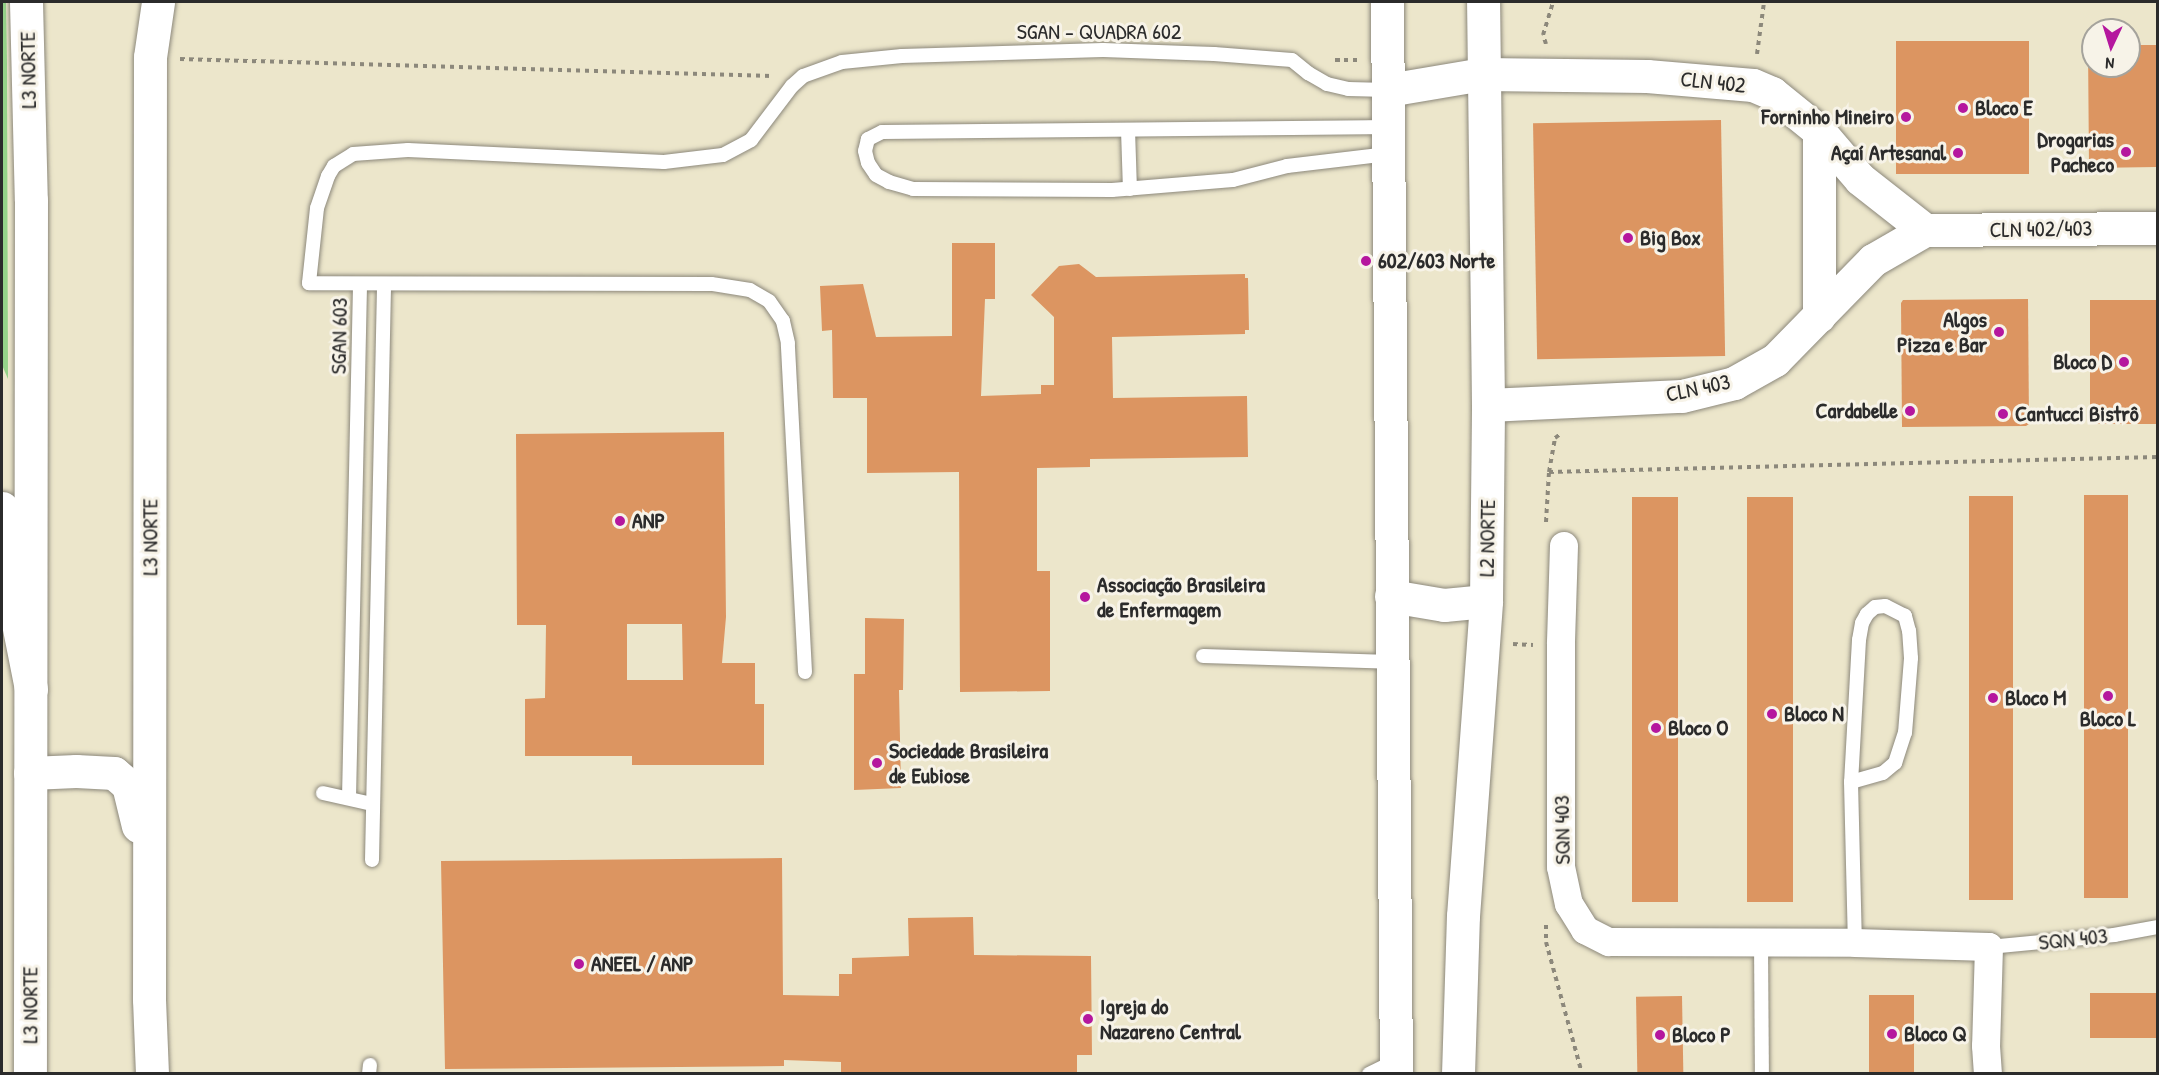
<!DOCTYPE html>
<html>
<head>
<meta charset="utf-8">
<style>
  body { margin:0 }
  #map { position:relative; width:2159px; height:1075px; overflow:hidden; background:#ece6cb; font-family:"Patrick Hand",sans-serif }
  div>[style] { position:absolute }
  .green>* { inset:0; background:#95d389 }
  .building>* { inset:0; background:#dc9561; transform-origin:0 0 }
  .path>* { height:4px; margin-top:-2px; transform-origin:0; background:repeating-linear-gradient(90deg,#8c887b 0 4.5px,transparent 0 9px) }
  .roads { filter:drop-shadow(0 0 2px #8c887b) drop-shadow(0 0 2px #8c887b) }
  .service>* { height:14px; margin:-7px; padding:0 7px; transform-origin:7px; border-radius:7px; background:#fff }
  .minor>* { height:28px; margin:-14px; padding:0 14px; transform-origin:14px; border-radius:14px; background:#fff }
  .tertiary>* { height:33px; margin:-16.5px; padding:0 16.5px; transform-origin:16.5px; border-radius:16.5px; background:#fff }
  .secondary>* { height:33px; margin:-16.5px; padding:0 16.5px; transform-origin:16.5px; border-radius:16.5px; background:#fff }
  .primary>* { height:33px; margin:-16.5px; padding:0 16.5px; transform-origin:16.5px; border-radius:16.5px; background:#fff }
  .dots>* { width:16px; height:16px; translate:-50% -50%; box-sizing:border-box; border:3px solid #f7f3e8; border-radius:50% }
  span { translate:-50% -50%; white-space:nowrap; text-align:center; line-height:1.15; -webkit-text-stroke:6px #f7f3e8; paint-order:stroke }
  .street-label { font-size:22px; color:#2b2b2b }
  .poi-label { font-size:22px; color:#2b2b2b; font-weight:700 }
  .left { translate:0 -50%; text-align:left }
  .right { translate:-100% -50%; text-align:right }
  .frame { position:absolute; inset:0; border:3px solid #2b2b2b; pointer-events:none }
  .north { position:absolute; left:2081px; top:18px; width:60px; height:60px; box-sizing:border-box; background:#f7f3e8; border:2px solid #a5a39c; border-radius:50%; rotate:184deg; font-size:16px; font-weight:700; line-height:24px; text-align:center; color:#2b2b2b }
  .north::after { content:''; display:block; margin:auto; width:21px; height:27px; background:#b5179e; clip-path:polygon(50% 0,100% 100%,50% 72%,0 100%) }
</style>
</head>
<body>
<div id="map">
  <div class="green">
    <i style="clip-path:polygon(2px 2px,6px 2px,7px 64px,8px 379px,2px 365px)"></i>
  </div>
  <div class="building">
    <i style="left:2029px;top:41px;width:133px;height:133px;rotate:90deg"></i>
    <i style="clip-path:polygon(2141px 45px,2157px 45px,2157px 167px,2089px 168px,2088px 46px,2093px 46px,2093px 66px,2129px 66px,2129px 46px)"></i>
    <i style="left:1721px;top:120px;width:236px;height:188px;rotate:89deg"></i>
    <i style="clip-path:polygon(952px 243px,995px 243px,995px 299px,985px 299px,981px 396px,1041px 394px,1041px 385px,1054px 385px,1054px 317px,1031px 295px,1059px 266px,1079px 264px,1096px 277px,1245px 274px,1245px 278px,1248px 278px,1249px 330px,1245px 330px,1245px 334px,1112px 337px,1113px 398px,1247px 396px,1248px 457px,1090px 459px,1090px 467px,1037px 468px,1037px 571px,1050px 571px,1050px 691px,960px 692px,959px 472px,867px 473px,867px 398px,833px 398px,832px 330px,822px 331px,820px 286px,863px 284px,876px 337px,952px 336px)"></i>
    <i style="clip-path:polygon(2028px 299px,2029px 424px,2026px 426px,1902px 427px,1901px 303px,1903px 300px)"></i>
    <i style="left:2090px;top:300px;width:67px;height:124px"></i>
    <i style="clip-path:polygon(evenodd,724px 432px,726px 617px,722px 663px,755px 663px,755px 704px,764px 704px,764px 765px,632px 765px,632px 756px,525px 756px,525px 699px,545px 698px,546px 625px,517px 625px,516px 434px,724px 432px,627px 624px,682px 624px,683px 680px,627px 680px,627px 624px)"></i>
    <i style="left:2084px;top:495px;width:44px;height:403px"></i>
    <i style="left:1969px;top:496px;width:44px;height:404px"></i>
    <i style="left:1678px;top:497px;width:405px;height:46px;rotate:90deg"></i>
    <i style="left:1747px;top:497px;width:46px;height:405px"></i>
    <i style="clip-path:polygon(865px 618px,904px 619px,903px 690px,899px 690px,901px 788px,854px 790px,854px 674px,865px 674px)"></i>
    <i style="clip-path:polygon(782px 858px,783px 995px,839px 996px,839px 974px,852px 974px,852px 958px,909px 956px,908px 918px,973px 917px,974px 955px,1091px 956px,1092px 1055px,1077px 1055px,1077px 1074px,841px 1074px,841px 1062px,784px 1060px,784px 1066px,445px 1069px,441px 861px)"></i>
    <i style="left:2157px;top:993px;width:45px;height:67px;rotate:90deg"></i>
    <i style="left:1869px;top:995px;width:45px;height:79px"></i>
    <i style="left:1682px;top:996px;width:78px;height:46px;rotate:89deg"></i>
  </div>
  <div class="path">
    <i style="left:1546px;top:44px;width:9px;rotate:-108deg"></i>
    <i style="left:1543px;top:35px;width:34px;rotate:-73deg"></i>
    <i style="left:1757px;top:54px;width:52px;rotate:-82.3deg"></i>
    <i style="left:180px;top:59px;width:593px;rotate:1.64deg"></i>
    <i style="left:1335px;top:60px;width:22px"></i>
    <i style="left:1549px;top:472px;width:609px;rotate:-1.41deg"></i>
    <i style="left:1546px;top:522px;width:50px;rotate:-86.6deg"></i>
    <i style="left:1549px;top:472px;width:35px;rotate:-80deg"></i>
    <i style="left:1555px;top:438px;width:5px;rotate:-37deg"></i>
    <i style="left:1513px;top:644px;width:20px;rotate:3deg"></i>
    <i style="left:1546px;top:925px;width:17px;rotate:90deg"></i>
    <i style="left:1546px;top:942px;width:137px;rotate:74.7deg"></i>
  </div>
  <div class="roads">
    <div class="service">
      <i style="left:1388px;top:127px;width:506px;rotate:179.43deg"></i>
      <i style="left:882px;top:132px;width:16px;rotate:153deg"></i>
      <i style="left:868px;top:139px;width:12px;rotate:104deg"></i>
      <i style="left:865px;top:151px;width:12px;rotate:76deg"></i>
      <i style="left:868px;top:163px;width:14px;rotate:56deg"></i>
      <i style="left:876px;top:175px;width:15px;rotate:28deg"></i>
      <i style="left:889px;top:182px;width:25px;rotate:16deg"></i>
      <i style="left:913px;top:189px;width:199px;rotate:0.3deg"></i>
      <i style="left:1112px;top:190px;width:121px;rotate:-4.7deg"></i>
      <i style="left:1233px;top:180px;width:56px;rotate:-14.5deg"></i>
      <i style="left:1287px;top:166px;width:102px;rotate:-6.8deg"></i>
      <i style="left:1128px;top:130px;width:59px;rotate:88.1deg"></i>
      <i style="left:1203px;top:656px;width:188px;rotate:1.8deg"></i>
      <i style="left:805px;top:672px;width:329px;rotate:-93deg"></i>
      <i style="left:788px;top:343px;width:23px;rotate:-103deg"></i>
      <i style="left:783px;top:321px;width:24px;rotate:-125deg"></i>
      <i style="left:769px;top:301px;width:22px;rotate:-150deg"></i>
      <i style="left:750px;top:290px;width:39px;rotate:-171deg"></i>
      <i style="left:711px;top:284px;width:402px;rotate:-179.9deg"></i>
      <i style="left:309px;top:283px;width:75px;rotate:-83.9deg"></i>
      <i style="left:317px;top:208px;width:34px;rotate:-71deg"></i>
      <i style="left:328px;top:176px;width:12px;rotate:-59deg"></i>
      <i style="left:334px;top:166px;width:22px;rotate:-32deg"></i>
      <i style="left:353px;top:154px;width:55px;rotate:-4.2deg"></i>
      <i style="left:408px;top:150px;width:256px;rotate:2.7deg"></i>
      <i style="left:664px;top:162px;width:59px;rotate:-6.8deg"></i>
      <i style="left:723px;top:155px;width:32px;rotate:-28deg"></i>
      <i style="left:751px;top:140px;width:68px;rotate:-52.8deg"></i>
      <i style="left:792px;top:86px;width:15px;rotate:-42deg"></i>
      <i style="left:803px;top:76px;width:41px;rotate:-19.7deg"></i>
      <i style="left:842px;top:62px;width:60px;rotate:-5.7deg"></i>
      <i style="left:902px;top:56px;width:201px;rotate:-1.7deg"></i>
      <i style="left:1103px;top:50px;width:111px;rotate:2.1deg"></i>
      <i style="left:1214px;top:54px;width:78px;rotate:4.4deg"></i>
      <i style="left:1292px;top:60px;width:21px;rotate:39deg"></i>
      <i style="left:1308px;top:73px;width:22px;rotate:30deg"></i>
      <i style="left:1327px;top:84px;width:22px;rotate:13deg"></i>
      <i style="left:1348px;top:89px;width:40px;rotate:1.4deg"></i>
      <i style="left:1851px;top:782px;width:33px;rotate:-16deg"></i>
      <i style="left:1883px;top:773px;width:16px;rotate:-40deg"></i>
      <i style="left:1895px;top:763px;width:32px;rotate:-72deg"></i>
      <i style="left:1905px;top:733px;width:75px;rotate:-85.4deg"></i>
      <i style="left:1911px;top:658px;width:27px;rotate:-94deg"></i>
      <i style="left:1909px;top:631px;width:16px;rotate:-105deg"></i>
      <i style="left:1905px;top:616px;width:22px;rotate:-153deg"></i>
      <i style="left:1885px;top:606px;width:10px;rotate:174deg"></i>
      <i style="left:1875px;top:607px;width:11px;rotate:139deg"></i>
      <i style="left:1867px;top:614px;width:10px;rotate:119deg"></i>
      <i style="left:1862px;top:623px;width:17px;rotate:100deg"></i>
      <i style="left:1859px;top:640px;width:142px;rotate:93.2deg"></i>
      <i style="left:1851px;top:782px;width:161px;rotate:88.6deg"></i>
      <i style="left:323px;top:793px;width:50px;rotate:12.7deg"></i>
      <i style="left:349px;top:798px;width:514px;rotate:-88.77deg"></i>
      <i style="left:372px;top:860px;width:575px;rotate:-88.8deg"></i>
      <i style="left:1761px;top:942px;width:132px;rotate:89.6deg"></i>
      <i style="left:1989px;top:947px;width:126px;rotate:-5.5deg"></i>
      <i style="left:2114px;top:935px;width:45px;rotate:-10.3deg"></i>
      <i style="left:369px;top:1074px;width:9px;rotate:-84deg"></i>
      <i style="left:1369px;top:1074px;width:28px;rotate:-26deg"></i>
    </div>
    <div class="minor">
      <i style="left:1564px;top:546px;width:98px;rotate:91.8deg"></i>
      <i style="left:1561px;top:644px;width:223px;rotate:90deg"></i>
      <i style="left:1561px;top:867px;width:38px;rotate:78deg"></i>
      <i style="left:1569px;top:904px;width:31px;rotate:58deg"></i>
      <i style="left:1585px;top:930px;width:27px;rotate:27deg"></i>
      <i style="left:1609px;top:942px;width:246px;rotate:0.2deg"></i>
      <i style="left:1855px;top:943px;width:134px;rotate:1.7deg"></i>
      <i style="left:1989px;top:947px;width:99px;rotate:91.7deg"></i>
      <i style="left:1986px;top:1046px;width:28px;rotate:86deg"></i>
    </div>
    <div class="tertiary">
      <i style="left:1483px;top:74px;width:164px;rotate:0.7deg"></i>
      <i style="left:1647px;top:76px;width:106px;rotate:4.9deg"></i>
      <i style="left:1753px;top:85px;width:21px;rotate:23deg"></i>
      <i style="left:1772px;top:93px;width:60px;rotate:39deg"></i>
      <i style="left:1819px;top:131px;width:63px;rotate:49.5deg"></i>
      <i style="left:1860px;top:179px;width:83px;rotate:38.1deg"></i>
      <i style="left:1819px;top:131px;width:185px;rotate:90deg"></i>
      <i style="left:1488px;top:405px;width:194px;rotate:-2.7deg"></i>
      <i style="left:1682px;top:396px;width:54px;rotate:-14deg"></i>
      <i style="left:1734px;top:383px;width:47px;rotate:-29.3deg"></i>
      <i style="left:1775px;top:360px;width:140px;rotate:-45.6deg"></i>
      <i style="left:1873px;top:260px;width:60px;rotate:-30deg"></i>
      <i style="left:1925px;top:230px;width:233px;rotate:-0.5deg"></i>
    </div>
    <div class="secondary">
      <i style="left:26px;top:2px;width:198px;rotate:88.6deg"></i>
      <i style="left:31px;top:200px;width:874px;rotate:90.07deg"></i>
      <i style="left:30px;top:773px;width:46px;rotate:-2.5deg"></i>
      <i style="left:76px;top:771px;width:38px;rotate:3deg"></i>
      <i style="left:114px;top:773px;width:18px;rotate:41deg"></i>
      <i style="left:128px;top:785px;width:42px;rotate:76.3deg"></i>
      <i style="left:152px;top:1074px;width:75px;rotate:-92.3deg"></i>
      <i style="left:149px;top:999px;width:942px;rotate:-89.94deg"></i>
      <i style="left:150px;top:57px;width:56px;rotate:-81.7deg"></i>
    </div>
    <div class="primary">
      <i style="left:1387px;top:2px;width:1072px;rotate:89.52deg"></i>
      <i style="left:1388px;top:90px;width:96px;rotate:-9.6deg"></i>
      <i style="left:2px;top:508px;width:86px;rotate:83.3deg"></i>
      <i style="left:12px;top:593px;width:98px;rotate:78.8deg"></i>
      <i style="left:1391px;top:596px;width:54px;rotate:9.6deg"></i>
      <i style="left:1444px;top:605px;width:42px;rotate:-5.4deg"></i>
      <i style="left:1458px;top:1074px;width:158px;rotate:-88.2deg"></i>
      <i style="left:1463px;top:916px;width:316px;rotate:-85.8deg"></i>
      <i style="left:1486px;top:601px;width:196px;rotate:-89.4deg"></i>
      <i style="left:1488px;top:405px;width:403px;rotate:-90.7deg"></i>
    </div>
  </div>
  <div class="dots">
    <i style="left:1963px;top:108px;background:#b5179e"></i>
    <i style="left:1906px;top:117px;background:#b5179e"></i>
    <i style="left:2126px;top:152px;background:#b5179e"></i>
    <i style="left:1958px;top:153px;background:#b5179e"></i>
    <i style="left:1628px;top:238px;background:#b5179e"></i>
    <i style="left:1366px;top:261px;background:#b5179e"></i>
    <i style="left:1999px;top:332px;background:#b5179e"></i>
    <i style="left:2124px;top:362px;background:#b5179e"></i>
    <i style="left:1910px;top:411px;background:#b5179e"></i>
    <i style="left:2003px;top:414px;background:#b5179e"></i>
    <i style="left:620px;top:521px;background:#b5179e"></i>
    <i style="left:1085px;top:597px;background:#b5179e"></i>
    <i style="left:2108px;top:696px;background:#b5179e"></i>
    <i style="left:1993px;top:698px;background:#b5179e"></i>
    <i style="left:1772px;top:714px;background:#b5179e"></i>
    <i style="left:1656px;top:728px;background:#b5179e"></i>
    <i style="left:877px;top:763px;background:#b5179e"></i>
    <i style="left:579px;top:964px;background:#b5179e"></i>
    <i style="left:1088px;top:1019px;background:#b5179e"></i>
    <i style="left:1892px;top:1034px;background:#b5179e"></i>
    <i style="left:1660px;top:1035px;background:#b5179e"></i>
  </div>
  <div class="street-label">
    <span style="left:1099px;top:32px">SGAN - QUADRA 602</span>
    <span style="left:28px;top:70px;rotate:-91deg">L3 NORTE</span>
    <span style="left:1713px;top:82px;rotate:6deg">CLN 402</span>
    <span style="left:2041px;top:229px;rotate:-1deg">CLN 402/403</span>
    <span style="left:339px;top:336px;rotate:-89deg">SGAN 603</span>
    <span style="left:1698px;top:388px;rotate:-12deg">CLN 403</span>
    <span style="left:150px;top:537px;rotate:-90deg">L3 NORTE</span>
    <span style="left:1487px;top:538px;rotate:-89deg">L2 NORTE</span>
    <span style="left:1562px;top:830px;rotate:-91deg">SQN 403</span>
    <span style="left:2073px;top:939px;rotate:-6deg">SQN 403</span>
    <span style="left:30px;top:1005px;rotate:-90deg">L3 NORTE</span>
  </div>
  <div class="poi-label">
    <span class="left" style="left:1975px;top:108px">Bloco E</span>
    <span class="right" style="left:1894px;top:117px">Forninho Mineiro</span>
    <span class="right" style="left:2114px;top:152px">Drogarias<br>Pacheco</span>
    <span class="right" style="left:1946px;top:153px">Açaí Artesanal</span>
    <span class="left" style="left:1640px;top:238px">Big Box</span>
    <span class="left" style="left:1378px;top:261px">602/603 Norte</span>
    <span class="right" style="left:1987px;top:332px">Algos<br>Pizza e Bar</span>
    <span class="right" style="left:2112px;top:362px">Bloco D</span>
    <span class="right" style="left:1898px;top:411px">Cardabelle</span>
    <span class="left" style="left:2015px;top:414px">Cantucci Bistrô</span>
    <span class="left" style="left:632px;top:521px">ANP</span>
    <span class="left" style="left:1097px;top:597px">Associação Brasileira<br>de Enfermagem</span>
    <span class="left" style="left:2005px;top:698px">Bloco M</span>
    <span class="left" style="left:1784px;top:714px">Bloco N</span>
    <span style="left:2108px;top:719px">Bloco L</span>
    <span class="left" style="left:1668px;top:728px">Bloco O</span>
    <span class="left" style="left:889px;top:763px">Sociedade Brasileira<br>de Eubiose</span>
    <span class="left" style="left:591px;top:964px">ANEEL / ANP</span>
    <span class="left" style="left:1100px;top:1019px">Igreja do<br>Nazareno Central</span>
    <span class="left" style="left:1904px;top:1034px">Bloco Q</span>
    <span class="left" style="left:1672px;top:1035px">Bloco P</span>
  </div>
  <div class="frame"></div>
  <div class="north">N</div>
</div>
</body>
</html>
